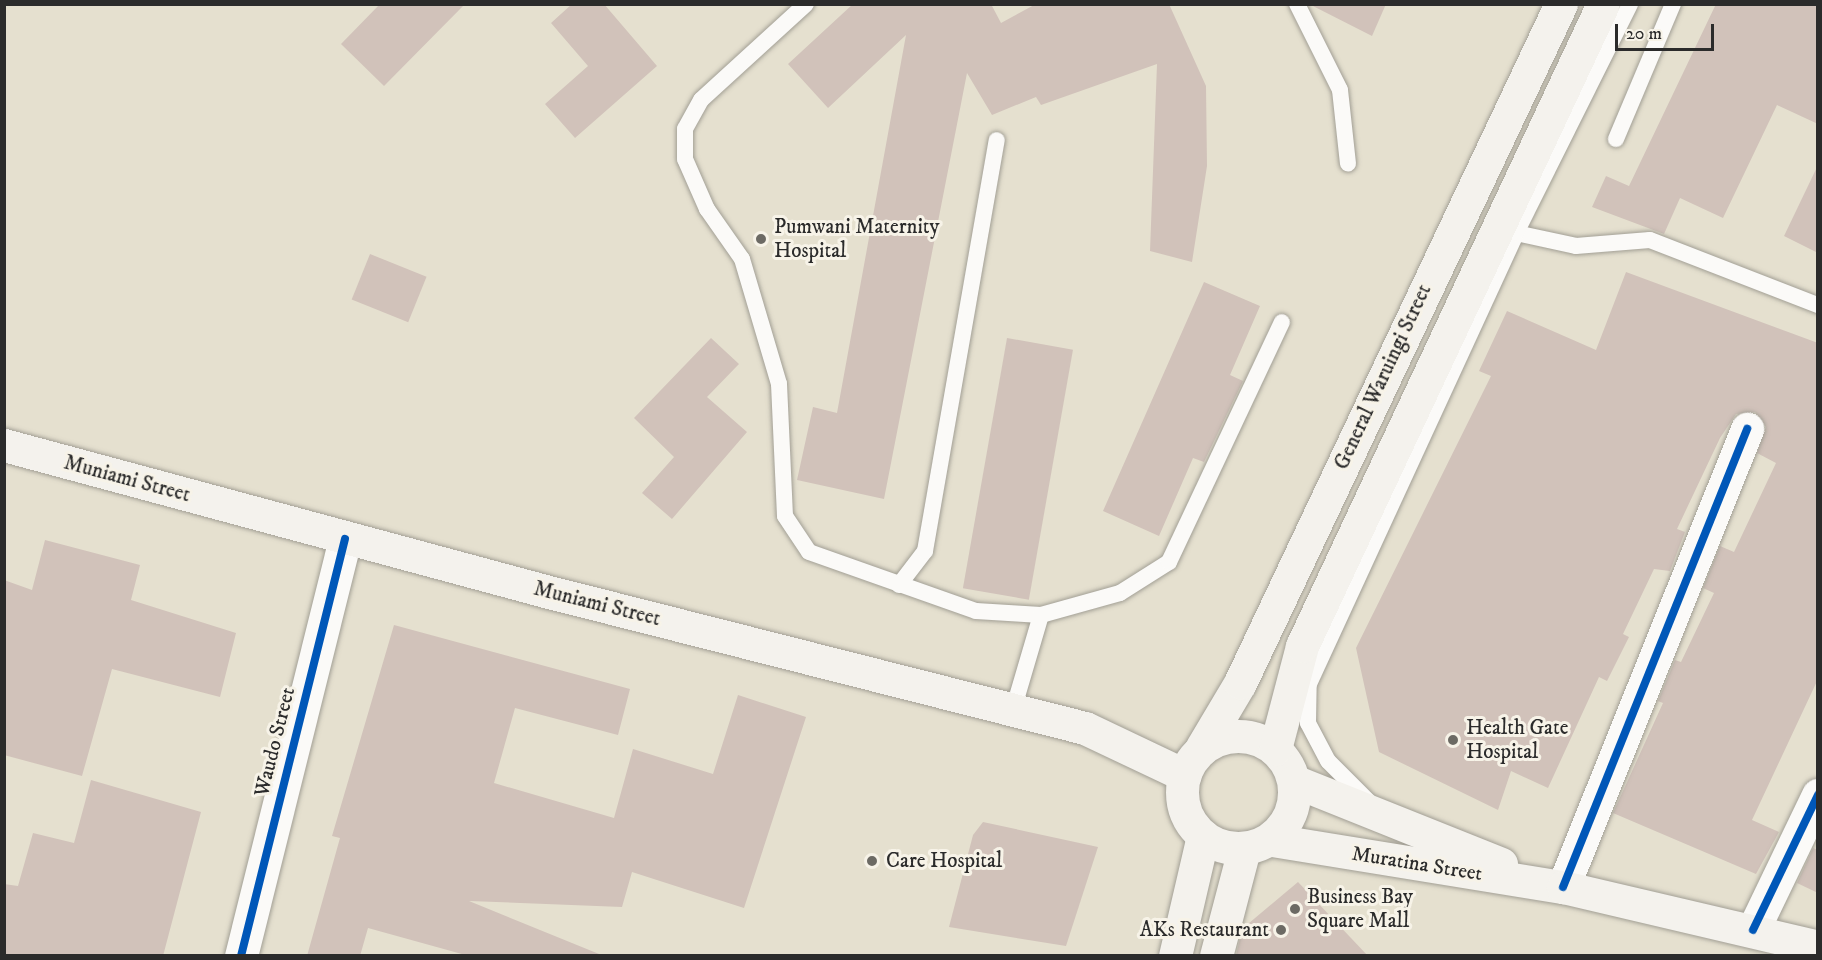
<!DOCTYPE html>
<html>
<head>
<meta charset="utf-8">
<style>
  body { margin:0 }
  #map { position:relative; width:1822px; height:960px; overflow:hidden; background:#e5e0cf; font-family:"IM FELL DW Pica",serif }
  div>[style] { position:absolute }
  .building>* { inset:0; background:#d1c2ba; transform-origin:0 0 }
  .roads { filter:drop-shadow(0 0 2px #a29f95) drop-shadow(0 0 2px #a29f95) }
  .lane>* { height:16px; margin:-8px; padding:0 8px; transform-origin:8px; border-radius:8px; background:#fbfaf8 }
  .street>* { height:33px; margin:-16.5px; padding:0 16.5px; transform-origin:16.5px; border-radius:16.5px; background:#fbfaf8 }
  .secondary>* { height:33px; margin:-16.5px; padding:0 16.5px; transform-origin:16.5px; border-radius:16.5px; background:#f4f2ed }
  .secondary>.ring { margin:-16.5px; padding:0; box-sizing:content-box; background:none; border:33px solid #f4f2ed; border-radius:50% }
  .cycleway>* { height:8px; margin:-4px; padding:0 4px; transform-origin:4px; border-radius:4px; background:#0057b8 }
  .dots>* { width:16px; height:16px; translate:-50% -50%; box-sizing:border-box; border:3px solid #f7f3e8; border-radius:50% }
  span { translate:-50% -50%; white-space:nowrap; text-align:center; line-height:1.15; -webkit-text-stroke:6px #f7f3e8; paint-order:stroke }
  .poi-label { font-size:21px; color:#2b2b2b }
  .left { translate:0 -50%; text-align:left }
  .right { translate:-100% -50%; text-align:right }
  .street-label { font-size:21px; color:#2b2b2b }
  .frame { position:absolute; inset:0; border:6px solid #2b2b2b; pointer-events:none }
  .scale { position:absolute; left:1615px; top:24px; width:99px; height:27px; box-sizing:border-box; border:3px solid #2b2b2b; border-top:0; padding-left:8px; font-size:18px; line-height:21px; white-space:nowrap; color:#2b2b2b; -webkit-text-stroke:4px #f7f3e8; paint-order:stroke }
</style>
</head>
<body>
<div id="map">
  <div class="building">
    <i style="clip-path:polygon(380px 4px,465px 4px,384px 86px,341px 44px)"></i>
    <i style="clip-path:polygon(572px 4px,604px 4px,657px 66px,575px 138px,545px 104px,588px 66px,551px 23px)"></i>
    <i style="clip-path:polygon(853px 4px,991px 4px,1001px 23px,1036px 4px,1169px 4px,1206px 86px,1207px 166px,1192px 262px,1150px 251px,1157px 64px,1041px 105px,1036px 97px,992px 115px,967px 73px,884px 499px,797px 480px,813px 407px,837px 413px,906px 35px,828px 108px,788px 64px)"></i>
    <i style="clip-path:polygon(1309px 4px,1386px 4px,1372px 36px)"></i>
    <i style="clip-path:polygon(1716px 4px,1818px 4px,1818px 124px,1777px 105px,1723px 218px,1680px 198px,1664px 234px,1592px 207px,1606px 176px,1629px 186px)"></i>
    <i style="clip-path:polygon(1818px 165px,1818px 253px,1784px 236px)"></i>
    <i style="left:370px;top:254px;width:61px;height:49px;rotate:22deg"></i>
    <i style="clip-path:polygon(1626px 272px,1818px 343px,1818px 679px,1752px 820px,1779px 832px,1756px 874px,1613px 813px,1663px 703px,1658px 701px,1675px 660px,1681px 662px,1714px 593px,1703px 588px,1720px 546px,1734px 552px,1776px 463px,1757px 453px,1766px 427px,1755px 412px,1736px 414px,1720px 438px,1677px 529px,1685px 532px,1670px 571px,1654px 569px,1623px 634px,1629px 637px,1607px 681px,1599px 677px,1548px 788px,1511px 771px,1498px 810px,1379px 752px,1356px 648px,1491px 376px,1479px 371px,1507px 311px,1596px 350px)"></i>
    <i style="clip-path:polygon(1204px 282px,1260px 306px,1230px 375px,1243px 381px,1204px 462px,1193px 458px,1159px 536px,1103px 511px)"></i>
    <i style="clip-path:polygon(711px 338px,739px 364px,707px 397px,747px 432px,672px 519px,642px 493px,674px 457px,634px 418px)"></i>
    <i style="left:1007px;top:338px;width:67px;height:254px;rotate:10deg"></i>
    <i style="clip-path:polygon(45px 540px,140px 565px,131px 600px,236px 633px,220px 697px,112px 669px,82px 776px,4px 755px,4px 580px,32px 590px)"></i>
    <i style="clip-path:polygon(394px 625px,630px 689px,618px 735px,515px 708px,494px 783px,614px 818px,633px 749px,713px 774px,738px 695px,806px 717px,744px 908px,632px 872px,622px 907px,469px 901px,604px 956px,469px 956px,368px 928px,360px 956px,307px 956px,340px 838px,332px 836px)"></i>
    <i style="clip-path:polygon(91px 780px,201px 812px,163px 956px,4px 956px,4px 884px,18px 886px,33px 833px,74px 843px)"></i>
    <i style="clip-path:polygon(983px 822px,1098px 847px,1066px 946px,949px 927px,973px 835px)"></i>
    <i style="clip-path:polygon(1813px 848px,1818px 850px,1818px 893px,1797px 883px)"></i>
    <i style="clip-path:polygon(1298px 882px,1368px 956px,1236px 956px,1242px 929px)"></i>
  </div>
  <div class="roads">
    <div class="lane">
      <i style="left:806px;top:4px;width:142px;rotate:137.6deg"></i>
      <i style="left:701px;top:100px;width:33px;rotate:119deg"></i>
      <i style="left:685px;top:129px;width:30px;rotate:90deg"></i>
      <i style="left:685px;top:159px;width:55px;rotate:66.3deg"></i>
      <i style="left:707px;top:209px;width:61px;rotate:55deg"></i>
      <i style="left:742px;top:259px;width:130px;rotate:73.5deg"></i>
      <i style="left:779px;top:384px;width:132px;rotate:87.4deg"></i>
      <i style="left:785px;top:516px;width:43px;rotate:56.3deg"></i>
      <i style="left:809px;top:552px;width:177px;rotate:19.5deg"></i>
      <i style="left:976px;top:611px;width:65px;rotate:3.5deg"></i>
      <i style="left:1041px;top:615px;width:99px;rotate:106.4deg"></i>
      <i style="left:1297px;top:4px;width:96px;rotate:63.4deg"></i>
      <i style="left:1340px;top:90px;width:74px;rotate:83.8deg"></i>
      <i style="left:1616px;top:139px;width:147px;rotate:-67.1deg"></i>
      <i style="left:1516px;top:233px;width:61px;rotate:12.2deg"></i>
      <i style="left:1576px;top:246px;width:74px;rotate:-4.6deg"></i>
      <i style="left:1650px;top:240px;width:180px;rotate:21.2deg"></i>
      <i style="left:899px;top:585px;width:43px;rotate:-52.6deg"></i>
      <i style="left:925px;top:551px;width:417px;rotate:-80.1deg"></i>
      <i style="left:1041px;top:615px;width:82px;rotate:-15.6deg"></i>
      <i style="left:1120px;top:593px;width:58px;rotate:-32.3deg"></i>
      <i style="left:1169px;top:562px;width:265px;rotate:-64.8deg"></i>
      <i style="left:1370px;top:803px;width:59px;rotate:-135deg"></i>
      <i style="left:1328px;top:761px;width:43px;rotate:-117.8deg"></i>
      <i style="left:1308px;top:723px;width:39px;rotate:-89deg"></i>
      <i style="left:1309px;top:684px;width:496px;rotate:-65.3deg"></i>
      <i style="left:1516px;top:233px;width:256px;rotate:-63.5deg"></i>
    </div>
    <div class="street">
      <i style="left:1563px;top:887px;width:494px;rotate:-68.1deg"></i>
      <i style="left:1753px;top:930px;width:150px;rotate:-64.3deg"></i>
      <i style="left:241px;top:956px;width:430px;rotate:-76deg"></i>
    </div>
    <div class="secondary">
      <i style="left:4px;top:445px;width:560px;rotate:15.1deg"></i>
      <i style="left:545px;top:591px;width:557px;rotate:14.24deg"></i>
      <i style="left:1085px;top:728px;width:110px;rotate:25.4deg"></i>
      <i class="ring" style="left:1182px;top:736px;width:79px;height:79px"></i>
      <i style="left:1202px;top:747px;width:74px;rotate:-59.3deg"></i>
      <i style="left:1240px;top:683px;width:751px;rotate:-64.7deg"></i>
      <i style="left:1275px;top:749px;width:106px;rotate:-75.3deg"></i>
      <i style="left:1302px;top:646px;width:709px;rotate:-64.88deg"></i>
      <i style="left:1294px;top:781px;width:223px;rotate:21.8deg"></i>
      <i style="left:1272px;top:840px;width:295px;rotate:9.2deg"></i>
      <i style="left:1563px;top:887px;width:262px;rotate:13.2deg"></i>
      <i style="left:1175px;top:956px;width:123px;rotate:-76.9deg"></i>
      <i style="left:1216px;top:956px;width:111px;rotate:-75.3deg"></i>
    </div>
  </div>
  <div class="cycleway">
    <i style="left:1563px;top:887px;width:494px;rotate:-68.1deg"></i>
    <i style="left:1753px;top:930px;width:150px;rotate:-64.3deg"></i>
    <i style="left:241px;top:956px;width:430px;rotate:-76deg"></i>
  </div>
  <div class="dots">
    <i style="left:761px;top:239px;background:#6c6a64"></i>
    <i style="left:1453px;top:740px;background:#6c6a64"></i>
    <i style="left:872px;top:861px;background:#6c6a64"></i>
    <i style="left:1295px;top:909px;background:#6c6a64"></i>
    <i style="left:1281px;top:930px;background:#6c6a64"></i>
  </div>
  <div class="poi-label">
    <span class="left" style="left:774px;top:239px">Pumwani Maternity<br>Hospital</span>
    <span class="left" style="left:1466px;top:740px">Health Gate<br>Hospital</span>
    <span class="left" style="left:886px;top:861px">Care Hospital</span>
    <span class="left" style="left:1307px;top:909px">Business Bay<br>Square Mall</span>
    <span class="right" style="left:1269px;top:930px">AKs Restaurant</span>
  </div>
  <div class="street-label">
    <span style="left:1383px;top:377px;rotate:-65deg">General Waruingi Street</span>
    <span style="left:127px;top:479px;rotate:15deg">Muniami Street</span>
    <span style="left:597px;top:604px;rotate:14deg">Muniami Street</span>
    <span style="left:275px;top:742px;rotate:-76deg">Waudo Street</span>
    <span style="left:1417px;top:864px;rotate:9deg">Muratina Street</span>
  </div>
  <div class="frame"></div>
  <div class="scale">20 m</div>
</div>
</body>
</html>
